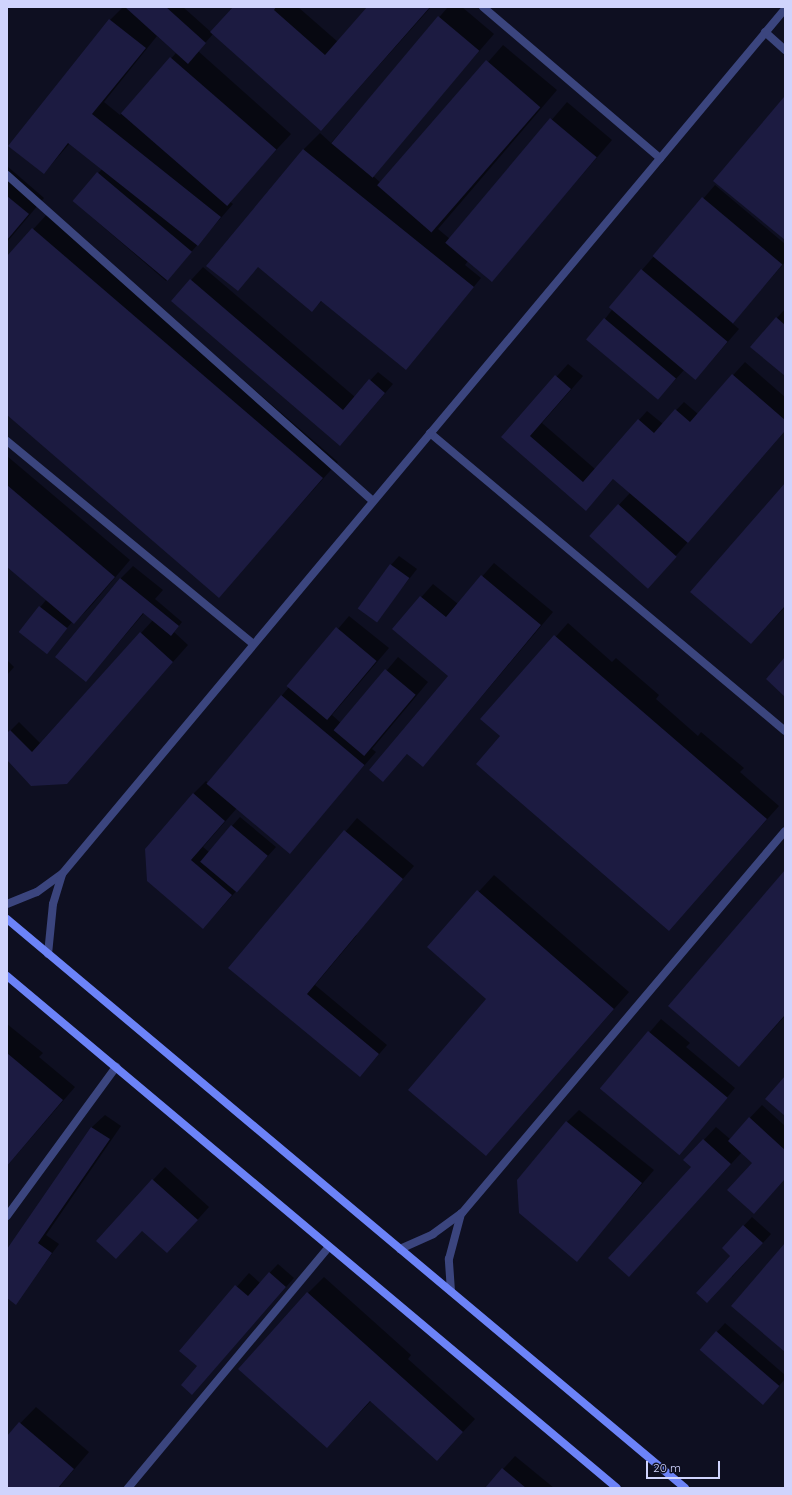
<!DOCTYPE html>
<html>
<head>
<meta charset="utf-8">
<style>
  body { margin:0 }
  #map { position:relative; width:792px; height:1495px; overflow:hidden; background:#0e0f21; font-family:Quicksand,sans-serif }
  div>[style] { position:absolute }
  .shadow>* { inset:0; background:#0007 }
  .building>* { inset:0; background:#1c1b41; transform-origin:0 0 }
  .lane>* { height:8px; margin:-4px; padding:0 4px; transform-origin:4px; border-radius:4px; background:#3b457e }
  .secondary>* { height:8px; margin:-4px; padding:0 4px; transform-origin:4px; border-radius:4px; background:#6c83f8 }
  span { translate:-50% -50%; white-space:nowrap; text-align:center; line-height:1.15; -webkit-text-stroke:3px #0e0f21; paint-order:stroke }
  .frame { position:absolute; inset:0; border:8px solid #d0d4fd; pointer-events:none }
  .scale { position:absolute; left:646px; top:1461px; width:74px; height:18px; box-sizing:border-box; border:2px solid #d0d4fd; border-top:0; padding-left:5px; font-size:12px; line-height:14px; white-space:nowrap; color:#d0d4fd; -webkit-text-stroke:3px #0e0f21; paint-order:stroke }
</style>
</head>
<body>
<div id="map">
  <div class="shadow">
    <i style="clip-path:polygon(evenodd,127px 7px,183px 7px,211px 32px,234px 7px,298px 7px,338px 42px,369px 7px,431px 7px,333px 117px,213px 34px,198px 51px,291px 134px,229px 201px,233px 204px,166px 281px,73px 201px,102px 169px,70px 143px,44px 173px,110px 20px,122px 8px,127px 7px,157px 36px,176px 53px,120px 115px,104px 102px,157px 36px)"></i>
    <i style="clip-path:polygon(448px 7px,462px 7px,494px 34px,372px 175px,382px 184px,503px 45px,557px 90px,438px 229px,450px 239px,567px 102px,612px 140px,491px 281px,468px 261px,465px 265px,481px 278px,406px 369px,322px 301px,312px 310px,258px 266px,238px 290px,208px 266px,304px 149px,320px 133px,331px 143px)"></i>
    <i style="clip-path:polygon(7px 166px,44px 198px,7px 242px)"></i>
    <i style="clip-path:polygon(715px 185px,785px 244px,785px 262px,732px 323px,739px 329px,707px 366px,695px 379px,684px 370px,658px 399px,605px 319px,642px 270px)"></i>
    <i style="clip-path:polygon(49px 212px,338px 462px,219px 596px,7px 413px,7px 258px)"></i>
    <i style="clip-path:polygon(203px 267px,355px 397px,378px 372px,393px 384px,340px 445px,172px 301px)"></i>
    <i style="clip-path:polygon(785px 309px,785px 375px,777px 318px)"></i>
    <i style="clip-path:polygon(745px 362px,785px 397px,785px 431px,659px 575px,590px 536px,630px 493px,614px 478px,594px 501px,502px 437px,568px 364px,583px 376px,542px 423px,595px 469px,647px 411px,663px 424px,684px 402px,698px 414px)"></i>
    <i style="clip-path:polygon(7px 456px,130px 560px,90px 607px,74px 623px,73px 621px,46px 652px,20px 631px,47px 599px,7px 565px)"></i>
    <i style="clip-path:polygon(785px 485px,785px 607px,751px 643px)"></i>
    <i style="clip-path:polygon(399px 556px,417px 569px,376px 621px,391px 565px)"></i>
    <i style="clip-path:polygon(494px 563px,553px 612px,423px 766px,408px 753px,383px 781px,449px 675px,393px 629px,433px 584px,458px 604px)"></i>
    <i style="clip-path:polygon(133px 566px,163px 590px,155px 599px,182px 622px,174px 632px,188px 645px,66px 783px,7px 759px,7px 734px,19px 722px,40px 743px,153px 620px,144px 613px,86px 681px,120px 579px)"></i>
    <i style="clip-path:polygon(349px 616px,389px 648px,332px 715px,342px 724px,398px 657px,428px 682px,372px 749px,376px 752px,289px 852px,237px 808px,203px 847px,209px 852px,240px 817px,276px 847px,203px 928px,148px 881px,193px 794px,206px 781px,208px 783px)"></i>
    <i style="clip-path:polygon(568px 623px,612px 662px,616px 658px,659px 695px,656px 699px,698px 736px,701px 732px,744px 768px,740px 772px,779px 806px,669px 929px,502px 736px,482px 719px)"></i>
    <i style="clip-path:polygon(7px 660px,14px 667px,7px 675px)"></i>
    <i style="clip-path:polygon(357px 818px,414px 866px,352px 937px,357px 935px,315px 985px,387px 1045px,360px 1076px,230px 968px)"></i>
    <i style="clip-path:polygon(785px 872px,785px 1016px,739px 1066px)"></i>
    <i style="clip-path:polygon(494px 875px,629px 992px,486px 1155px,488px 999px,428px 947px)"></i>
    <i style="clip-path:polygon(661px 1019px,690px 1043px,686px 1047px,735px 1088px,679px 1154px,601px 1089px)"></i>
    <i style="clip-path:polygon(7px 1024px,43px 1053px,39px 1057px,75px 1087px,7px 1166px)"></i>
    <i style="clip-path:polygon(762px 1105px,785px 1126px,785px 1179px,766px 1200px,754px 1163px,742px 1152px,641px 1263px,692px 1167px,685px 1160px,716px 1127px,730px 1139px)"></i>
    <i style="clip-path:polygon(579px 1110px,654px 1170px,577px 1260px,567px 1122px)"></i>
    <i style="clip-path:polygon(105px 1115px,121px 1126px,46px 1235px,59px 1244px,16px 1303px,7px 1297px,7px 1251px,92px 1127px)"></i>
    <i style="clip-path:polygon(165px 1167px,209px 1207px,180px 1239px,142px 1230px,97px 1241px)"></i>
    <i style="clip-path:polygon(752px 1217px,771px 1234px,732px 1277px,732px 1256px,723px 1248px)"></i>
    <i style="clip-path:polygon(278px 1264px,294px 1278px,192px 1394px,198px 1366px,180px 1351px,249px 1273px,260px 1283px)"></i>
    <i style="clip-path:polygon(324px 1277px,411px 1355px,408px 1359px,475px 1419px,449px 1447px,371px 1401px,327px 1447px,308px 1293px)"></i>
    <i style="clip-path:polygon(725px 1323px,785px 1375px,785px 1379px,772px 1394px,717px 1332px)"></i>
    <i style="clip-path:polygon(36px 1407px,89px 1452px,60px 1486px,62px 1488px,7px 1488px,7px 1437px)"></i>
    <i style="clip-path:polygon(515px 1456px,554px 1488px,486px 1488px)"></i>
  </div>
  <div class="building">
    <i style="clip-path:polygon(125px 7px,166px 7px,206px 43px,188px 64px)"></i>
    <i style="clip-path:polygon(233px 7px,276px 7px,274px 10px,325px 55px,367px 7px,430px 7px,321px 131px,210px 32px)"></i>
    <i style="left:438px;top:16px;width:54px;height:166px;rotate:40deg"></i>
    <i style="clip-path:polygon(109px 19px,146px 48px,92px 114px,221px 217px,198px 246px,68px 143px,44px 174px,8px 146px)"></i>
    <i style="left:170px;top:57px;width:141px;height:75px;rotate:41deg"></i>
    <i style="left:486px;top:60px;width:72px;height:166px;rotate:41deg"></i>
    <i style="clip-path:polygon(784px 97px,785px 98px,785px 240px,713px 181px)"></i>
    <i style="left:550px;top:118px;width:61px;height:163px;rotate:40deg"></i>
    <i style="clip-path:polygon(303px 149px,474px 287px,406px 370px,321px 301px,312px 312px,258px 267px,238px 291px,206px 266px)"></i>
    <i style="left:97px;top:172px;width:124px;height:38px;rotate:40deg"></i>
    <i style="clip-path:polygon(7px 196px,29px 214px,7px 240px)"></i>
    <i style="left:702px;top:197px;width:105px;height:77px;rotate:40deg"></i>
    <i style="clip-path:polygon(32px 228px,323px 478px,219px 598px,7px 415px,7px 256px)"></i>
    <i style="left:641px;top:269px;width:113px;height:50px;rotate:40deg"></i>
    <i style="clip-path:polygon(190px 279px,343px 410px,369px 379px,385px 393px,340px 446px,171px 301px)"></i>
    <i style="clip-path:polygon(776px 317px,785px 325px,785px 376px,750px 347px)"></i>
    <i style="left:604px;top:318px;width:94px;height:28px;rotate:40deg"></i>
    <i style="clip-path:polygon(732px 374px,785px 420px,785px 431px,688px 543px,613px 479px,586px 511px,501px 437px,555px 375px,571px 389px,530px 436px,583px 482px,638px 419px,654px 433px,675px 409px,690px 422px)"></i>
    <i style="clip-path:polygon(785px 483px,785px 606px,751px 644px,690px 592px)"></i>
    <i style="clip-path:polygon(7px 485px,115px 577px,74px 624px,7px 567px)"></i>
    <i style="left:618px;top:504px;width:79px;height:43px;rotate:42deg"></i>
    <i style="left:390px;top:564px;width:24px;height:55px;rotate:36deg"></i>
    <i style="clip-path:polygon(481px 575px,541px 625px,423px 767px,407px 754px,383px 782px,369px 770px,448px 676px,392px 629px,420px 596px,446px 617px)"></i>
    <i style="clip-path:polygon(120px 578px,179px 626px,171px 636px,143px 613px,86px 682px,55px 657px)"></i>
    <i style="left:39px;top:606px;width:36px;height:33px;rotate:38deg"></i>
    <i style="left:336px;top:627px;width:53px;height:77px;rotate:40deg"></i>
    <i style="clip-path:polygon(140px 632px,173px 662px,67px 784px,31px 786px,7px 760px,7px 733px,10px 730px,32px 752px)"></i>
    <i style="clip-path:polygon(554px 635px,767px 819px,669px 931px,476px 764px,500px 736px,480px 719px)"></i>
    <i style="clip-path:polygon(785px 657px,785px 697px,766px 679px)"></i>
    <i style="left:385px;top:669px;width:40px;height:80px;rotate:40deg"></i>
    <i style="left:281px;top:695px;width:109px;height:116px;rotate:40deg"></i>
    <i style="clip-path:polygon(193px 793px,225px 821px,191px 860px,232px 895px,203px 929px,147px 881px,145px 849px)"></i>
    <i style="left:231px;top:825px;width:48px;height:48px;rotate:40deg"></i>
    <i style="clip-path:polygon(344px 830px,403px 879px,307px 994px,379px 1054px,360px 1077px,228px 968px)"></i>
    <i style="clip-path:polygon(785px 870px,785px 1015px,739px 1067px,668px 1006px)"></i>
    <i style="clip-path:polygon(477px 890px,614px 1009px,486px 1156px,408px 1090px,486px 999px,427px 947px)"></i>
    <i style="left:648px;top:1031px;width:104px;height:75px;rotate:40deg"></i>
    <i style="clip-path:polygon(7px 1053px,63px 1100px,7px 1166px)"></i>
    <i style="clip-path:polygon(785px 1076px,785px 1116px,765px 1099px)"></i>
    <i style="clip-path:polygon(749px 1117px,785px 1150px,785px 1179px,754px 1214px,727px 1190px,752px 1163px,728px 1141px)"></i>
    <i style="clip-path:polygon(566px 1121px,642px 1183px,577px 1262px,519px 1213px,517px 1180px)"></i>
    <i style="clip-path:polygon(91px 1127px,110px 1139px,38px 1243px,52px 1253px,16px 1305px,7px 1298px,7px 1249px)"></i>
    <i style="clip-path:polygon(703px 1139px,731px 1164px,629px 1277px,608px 1258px,691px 1167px,683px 1160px)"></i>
    <i style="clip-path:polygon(152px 1179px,198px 1220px,167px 1253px,142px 1231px,116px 1259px,96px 1241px)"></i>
    <i style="clip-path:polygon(743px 1225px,763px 1243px,707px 1303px,696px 1293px,730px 1256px,722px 1248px)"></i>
    <i style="clip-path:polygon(785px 1243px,785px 1352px,731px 1306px)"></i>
    <i style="clip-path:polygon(269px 1272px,286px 1287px,192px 1395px,181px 1385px,197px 1366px,179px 1351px,235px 1285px,248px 1296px)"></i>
    <i style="clip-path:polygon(307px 1292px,463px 1432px,437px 1461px,370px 1401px,327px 1448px,238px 1369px)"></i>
    <i style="left:716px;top:1331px;width:84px;height:25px;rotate:41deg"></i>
    <i style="clip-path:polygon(19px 1422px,74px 1469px,58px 1488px,7px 1488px,7px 1436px)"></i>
    <i style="clip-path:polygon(502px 1468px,526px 1488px,485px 1488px)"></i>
  </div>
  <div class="lane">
    <i style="left:483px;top:7px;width:233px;rotate:40.5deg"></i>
    <i style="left:765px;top:32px;width:27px;rotate:42deg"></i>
    <i style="left:7px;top:175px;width:490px;rotate:41.7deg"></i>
    <i style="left:430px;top:433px;width:463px;rotate:40deg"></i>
    <i style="left:7px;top:441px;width:319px;rotate:39.5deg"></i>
    <i style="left:7px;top:904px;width:32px;rotate:-22deg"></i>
    <i style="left:37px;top:892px;width:31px;rotate:-36deg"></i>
    <i style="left:62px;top:874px;width:1127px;rotate:-50.11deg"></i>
    <i style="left:48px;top:954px;width:50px;rotate:-84.3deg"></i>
    <i style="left:53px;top:904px;width:31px;rotate:-73deg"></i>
    <i style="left:7px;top:1216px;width:185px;rotate:-53.8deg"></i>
    <i style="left:400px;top:1249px;width:36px;rotate:-24deg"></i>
    <i style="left:433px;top:1234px;width:36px;rotate:-36deg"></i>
    <i style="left:462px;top:1213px;width:500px;rotate:-49.78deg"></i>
    <i style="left:451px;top:1291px;width:32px;rotate:-94deg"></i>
    <i style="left:449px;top:1259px;width:47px;rotate:-75.1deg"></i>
    <i style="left:128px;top:1488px;width:312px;rotate:-50.2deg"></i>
  </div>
  <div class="secondary">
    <i style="left:7px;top:919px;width:885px;rotate:40deg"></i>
    <i style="left:7px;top:976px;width:796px;rotate:40.01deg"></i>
  </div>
  <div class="frame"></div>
  <div class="scale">20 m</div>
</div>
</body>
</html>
